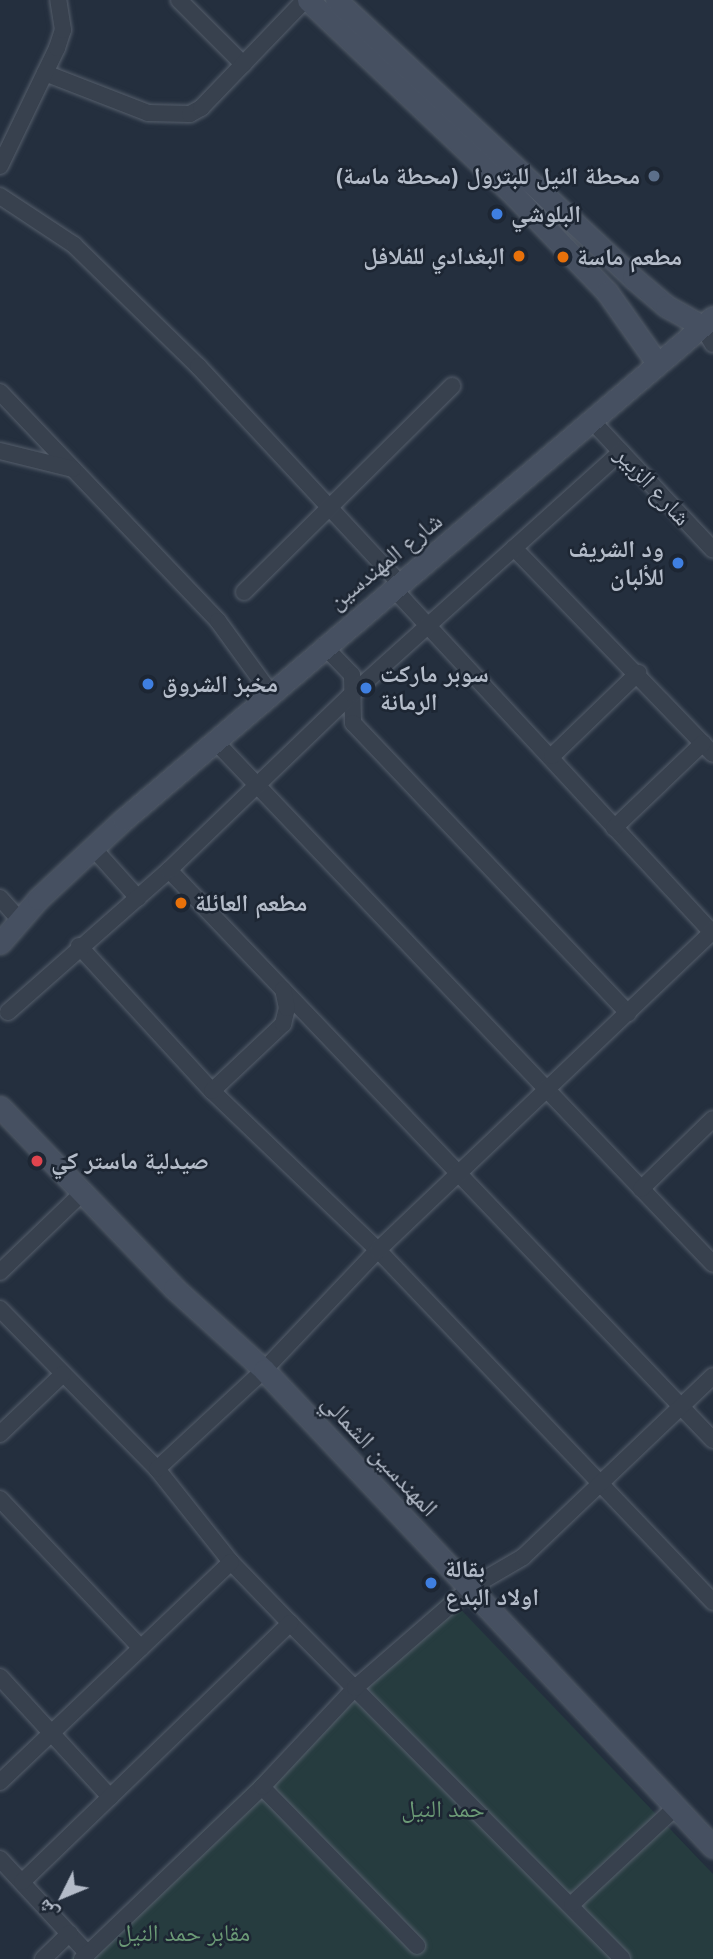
<!DOCTYPE html>
<html>
<head>
<meta charset="utf-8">
<style>
  body { margin:0 }
  #map { position:relative; width:713px; height:1959px; overflow:hidden; background:#242f3e; font-family:Mulish,"Noto Naskh Arabic",sans-serif }
  div>[style] { position:absolute }
  .green>* { inset:0; background:#263c3f }
  .roads { filter:drop-shadow(0 0 2px #565f6c) drop-shadow(0 0 2px #565f6c) }
  .minor>* { height:16px; margin:-8px; padding:0 8px; transform-origin:8px; border-radius:8px; background:#38414e }
  .secondary>* { height:21px; margin:-10.5px; padding:0 10.5px; transform-origin:10.5px; border-radius:10.5px; background:#465061 }
  .dots>* { width:19px; height:19px; translate:-50% -50%; box-sizing:border-box; border:4px solid #1d2633; border-radius:50% }
  span { translate:-50% -50%; white-space:nowrap; text-align:center; line-height:1.15; -webkit-text-stroke:5px #1d2633; paint-order:stroke }
  .poi-label { font-size:24px; color:#b4bcc9; font-weight:700 }
  .right { translate:-100% -50%; text-align:right }
  .left { translate:0 -50%; text-align:left }
  .street-label { font-size:24px; color:#b4bcc9 }
  .park-label { font-size:24px; color:#6b9a76 }
  .north { position:absolute; left:28px; top:1861px; width:70px; height:70px; -webkit-text-stroke:5px #1d2633; paint-order:stroke; rotate:227deg; font-size:19px; font-weight:700; line-height:28px; text-align:center; color:#b4bcc9 }
  .north::after { content:''; display:block; margin:auto; width:24px; height:32px; background:#b4bcc9; clip-path:polygon(50% 0,100% 100%,50% 72%,0 100%) }
</style>
</head>
<body>
<div id="map">
  <div class="green">
    <i style="clip-path:polygon(447px 1595px,713px 1874px,713px 1959px,71px 1959px)"></i>
  </div>
  <div class="roads">
    <div class="minor">
      <i style="left:179px;top:0;width:91px;rotate:45deg"></i>
      <i style="left:45px;top:73px;width:110px;rotate:21.2deg"></i>
      <i style="left:148px;top:113px;width:42px;rotate:1.4deg"></i>
      <i style="left:190px;top:114px;width:13px;rotate:-29deg"></i>
      <i style="left:201px;top:108px;width:150px;rotate:-46.1deg"></i>
      <i style="left:0;top:166px;width:131px;rotate:-64.2deg"></i>
      <i style="left:57px;top:48px;width:19px;rotate:-72deg"></i>
      <i style="left:63px;top:30px;width:30px;rotate:-99deg"></i>
      <i style="left:0;top:196px;width:89px;rotate:33.5deg"></i>
      <i style="left:74px;top:245px;width:173px;rotate:44.3deg"></i>
      <i style="left:198px;top:366px;width:296px;rotate:47.1deg"></i>
      <i style="left:702px;top:326px;width:21px;rotate:59deg"></i>
      <i style="left:0;top:392px;width:316px;rotate:46.4deg"></i>
      <i style="left:218px;top:621px;width:90px;rotate:54deg"></i>
      <i style="left:593px;top:422px;width:175px;rotate:46.8deg"></i>
      <i style="left:0;top:451px;width:75px;rotate:13.9deg"></i>
      <i style="left:514px;top:548px;width:286px;rotate:46deg"></i>
      <i style="left:393px;top:588px;width:471px;rotate:47.2deg"></i>
      <i style="left:244px;top:592px;width:293px;rotate:-44.7deg"></i>
      <i style="left:324px;top:646px;width:40px;rotate:46deg"></i>
      <i style="left:352px;top:675px;width:48px;rotate:88.8deg"></i>
      <i style="left:353px;top:723px;width:400px;rotate:46.5deg"></i>
      <i style="left:215px;top:741px;width:722px;rotate:46.4deg"></i>
      <i style="left:552px;top:756px;width:120px;rotate:-44deg"></i>
      <i style="left:614px;top:828px;width:123px;rotate:-43.7deg"></i>
      <i style="left:94px;top:849px;width:66px;rotate:48.1deg"></i>
      <i style="left:169px;top:870px;width:788px;rotate:46.34deg"></i>
      <i style="left:0;top:898px;width:28px;rotate:48deg"></i>
      <i style="left:79px;top:946px;width:197px;rotate:47.5deg"></i>
      <i style="left:212px;top:1091px;width:230px;rotate:43.8deg"></i>
      <i style="left:378px;top:1250px;width:486px;rotate:46.4deg"></i>
      <i style="left:8px;top:1012px;width:215px;rotate:-41.4deg"></i>
      <i style="left:169px;top:870px;width:254px;rotate:-43.9deg"></i>
      <i style="left:352px;top:694px;width:362px;rotate:-42deg"></i>
      <i style="left:212px;top:1091px;width:98px;rotate:-43.3deg"></i>
      <i style="left:283px;top:1024px;width:16px;rotate:-76deg"></i>
      <i style="left:287px;top:1008px;width:19px;rotate:-102deg"></i>
      <i style="left:641px;top:1189px;width:100px;rotate:-44.2deg"></i>
      <i style="left:0;top:1272px;width:114px;rotate:-43.9deg"></i>
      <i style="left:0;top:1309px;width:224px;rotate:45.5deg"></i>
      <i style="left:157px;top:1469px;width:119px;rotate:51.5deg"></i>
      <i style="left:231px;top:1562px;width:85px;rotate:46deg"></i>
      <i style="left:290px;top:1623px;width:472px;rotate:45.3deg"></i>
      <i style="left:0;top:1434px;width:87px;rotate:-43.6deg"></i>
      <i style="left:157px;top:1469px;width:146px;rotate:-42.8deg"></i>
      <i style="left:264px;top:1370px;width:166px;rotate:-46.5deg"></i>
      <i style="left:378px;top:1250px;width:463px;rotate:-43.6deg"></i>
      <i style="left:0;top:1499px;width:205px;rotate:46.6deg"></i>
      <i style="left:0;top:1677px;width:163px;rotate:47.5deg"></i>
      <i style="left:0;top:1782px;width:319px;rotate:-43.6deg"></i>
      <i style="left:262px;top:1787px;width:222px;rotate:45.7deg"></i>
      <i style="left:0;top:1859px;width:129px;rotate:47.2deg"></i>
      <i style="left:22px;top:1882px;width:373px;rotate:-44deg"></i>
      <i style="left:572px;top:1904px;width:141px;rotate:-43deg"></i>
      <i style="left:43px;top:1959px;width:37px;rotate:-44deg"></i>
      <i style="left:82px;top:1959px;width:249px;rotate:-43.7deg"></i>
      <i style="left:262px;top:1787px;width:136px;rotate:-46.8deg"></i>
      <i style="left:355px;top:1688px;width:152px;rotate:-41deg"></i>
      <i style="left:470px;top:1588px;width:61px;rotate:-30.3deg"></i>
      <i style="left:523px;top:1557px;width:262px;rotate:-43.6deg"></i>
    </div>
    <div class="secondary">
      <i style="left:308px;top:0;width:285px;rotate:43.4deg"></i>
      <i style="left:515px;top:196px;width:133px;rotate:46.2deg"></i>
      <i style="left:607px;top:292px;width:87px;rotate:54.8deg"></i>
      <i style="left:336px;top:0;width:407px;rotate:43.1deg"></i>
      <i style="left:633px;top:278px;width:43px;rotate:40.3deg"></i>
      <i style="left:666px;top:306px;width:41px;rotate:29.1deg"></i>
      <i style="left:0;top:943px;width:58px;rotate:-49.2deg"></i>
      <i style="left:38px;top:899px;width:116px;rotate:-42.9deg"></i>
      <i style="left:123px;top:820px;width:775px;rotate:-40.45deg"></i>
      <i style="left:0;top:1107px;width:251px;rotate:46.1deg"></i>
      <i style="left:174px;top:1288px;width:122px;rotate:42.3deg"></i>
      <i style="left:264px;top:1370px;width:655px;rotate:46.73deg"></i>
    </div>
  </div>
  <div class="dots">
    <i style="left:654px;top:176px;background:#5c6f8a"></i>
    <i style="left:497px;top:214px;background:#3f7fe0"></i>
    <i style="left:519px;top:256px;background:#e8710a"></i>
    <i style="left:563px;top:257px;background:#e8710a"></i>
    <i style="left:678px;top:563px;background:#3f7fe0"></i>
    <i style="left:148px;top:684px;background:#3f7fe0"></i>
    <i style="left:366px;top:688px;background:#3f7fe0"></i>
    <i style="left:181px;top:903px;background:#e8710a"></i>
    <i style="left:37px;top:1161px;background:#e0444e"></i>
    <i style="left:431px;top:1583px;background:#3f7fe0"></i>
  </div>
  <div class="poi-label">
    <span class="right" style="left:640px;top:176px">محطة النيل للبترول (محطة ماسة)</span>
    <span class="left" style="left:511px;top:214px">البلوشي</span>
    <span class="right" style="left:505px;top:256px">البغدادي للفلافل</span>
    <span class="left" style="left:577px;top:257px">مطعم ماسة</span>
    <span class="right" style="left:664px;top:563px">ود الشريف<br>للألبان</span>
    <span class="left" style="left:380px;top:688px">سوبر ماركت<br>الرمانة</span>
    <span class="left" style="left:162px;top:684px">مخبز الشروق</span>
    <span class="left" style="left:195px;top:903px">مطعم العائلة</span>
    <span class="left" style="left:51px;top:1161px">صيدلية ماستر كي</span>
    <span class="left" style="left:445px;top:1583px">بقالة<br>اولاد البدع</span>
  </div>
  <div class="street-label">
    <span style="left:653px;top:486px;rotate:47deg">شارع الزبير</span>
    <span style="left:385px;top:561px;rotate:-39deg">شارع المهندسين</span>
    <span style="left:380px;top:1455px;rotate:47deg">المهندسين الشمالي</span>
  </div>
  <div class="park-label">
    <span style="left:443px;top:1809px">حمد النيل</span>
    <span style="left:184px;top:1933px">مقابر حمد النيل</span>
  </div>
  <div class="north">ش</div>
</div>
</body>
</html>
